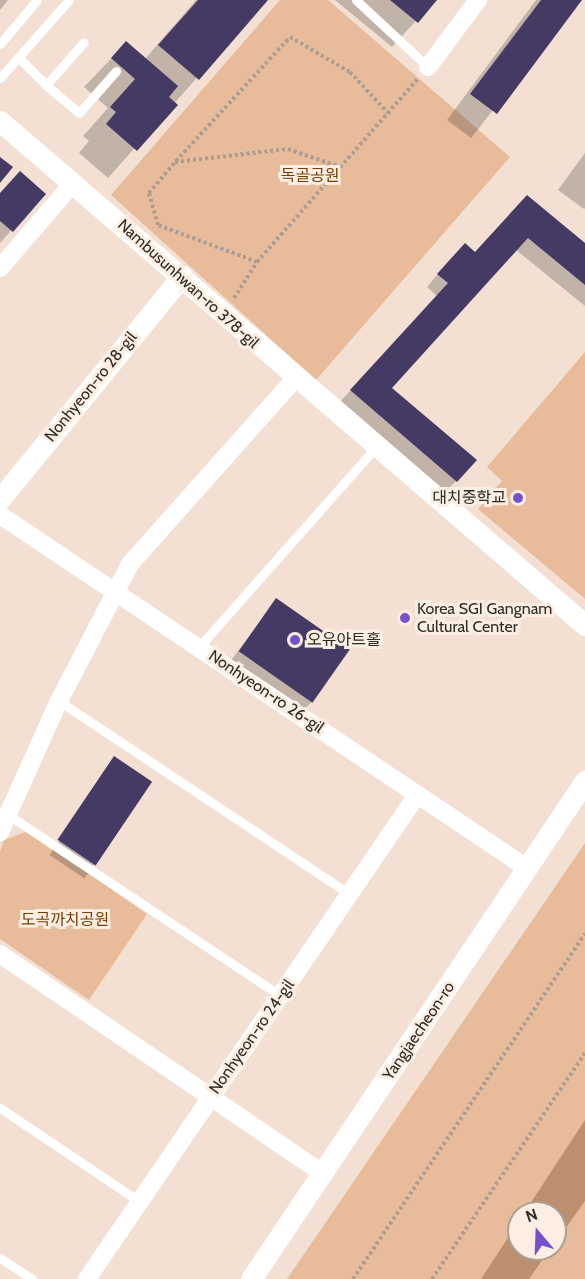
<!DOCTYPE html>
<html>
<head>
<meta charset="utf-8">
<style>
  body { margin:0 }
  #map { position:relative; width:585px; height:1279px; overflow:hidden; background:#f3e0d3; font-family:Cabin,"Noto Sans KR",sans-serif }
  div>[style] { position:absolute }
  .green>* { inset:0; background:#e8bb9a }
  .water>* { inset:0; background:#bc8f6e }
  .shadow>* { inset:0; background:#0003; transform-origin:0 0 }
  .building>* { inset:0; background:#443a64; transform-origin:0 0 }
  .path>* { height:4px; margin-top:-2px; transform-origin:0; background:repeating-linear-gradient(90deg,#ac9d93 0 3px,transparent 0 6px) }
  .service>* { height:9px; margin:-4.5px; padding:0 4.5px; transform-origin:4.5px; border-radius:4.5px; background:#fff }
  .minor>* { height:18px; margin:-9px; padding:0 9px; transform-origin:9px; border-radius:9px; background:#fff }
  .tertiary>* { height:21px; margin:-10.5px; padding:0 10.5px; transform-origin:10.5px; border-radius:10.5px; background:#fff }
  .dots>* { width:16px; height:16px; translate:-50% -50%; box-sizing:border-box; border:3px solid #fdeee3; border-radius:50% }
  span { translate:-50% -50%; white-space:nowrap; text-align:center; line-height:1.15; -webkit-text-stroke:6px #fdeee3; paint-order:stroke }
  .park-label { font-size:16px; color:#763e02 }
  .street-label { font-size:16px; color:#312a25 }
  .poi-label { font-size:16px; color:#312a25 }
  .right { translate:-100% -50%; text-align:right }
  .left { translate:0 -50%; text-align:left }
  .north { position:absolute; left:507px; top:1201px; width:60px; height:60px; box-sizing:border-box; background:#fdeee3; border:2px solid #aba097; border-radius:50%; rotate:341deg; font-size:16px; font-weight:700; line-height:24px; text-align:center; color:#312a25 }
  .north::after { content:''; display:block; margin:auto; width:21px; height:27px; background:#7651cb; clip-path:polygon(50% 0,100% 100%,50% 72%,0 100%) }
</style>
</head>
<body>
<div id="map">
  <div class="green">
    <i style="clip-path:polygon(280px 0,328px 0,510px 157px,316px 380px,111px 195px)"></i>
    <i style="clip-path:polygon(585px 352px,585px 599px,478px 509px,502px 481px,487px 467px)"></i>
    <i style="clip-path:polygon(28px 831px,147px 914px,89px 1000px,0 939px,0 852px,4px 840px)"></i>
    <i style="clip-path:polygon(evenodd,585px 843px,585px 1279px,287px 1279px,585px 843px,519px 1213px,555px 1213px,555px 1249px,519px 1249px,519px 1213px)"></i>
  </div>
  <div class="water">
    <i style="clip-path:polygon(585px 1120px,585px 1201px,555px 1243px,555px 1213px,524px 1213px)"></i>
    <i style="clip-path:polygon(519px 1221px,519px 1249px,550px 1249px,529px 1279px,481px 1279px)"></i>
  </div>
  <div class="shadow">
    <i style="clip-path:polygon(0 0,8px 0,0 10px)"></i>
    <i style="clip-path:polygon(196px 0,266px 0,108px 178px,79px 153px,89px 141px,83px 136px,108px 108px,84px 87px,126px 43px,145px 59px)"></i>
    <i style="clip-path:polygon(335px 0,435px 0,392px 47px)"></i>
    <i style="clip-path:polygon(536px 0,580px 0,471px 138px,447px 120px)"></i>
    <i style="clip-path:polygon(585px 153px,585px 208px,584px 209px,558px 190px)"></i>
    <i style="clip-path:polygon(0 193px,44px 194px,0 243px)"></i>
    <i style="clip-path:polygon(516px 209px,585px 245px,585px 306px,515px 249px,390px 388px,456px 481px,444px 493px,339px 403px,437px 296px,427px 287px,453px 256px,474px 253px)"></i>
    <i style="clip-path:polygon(277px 600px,312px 702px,296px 717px,225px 668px)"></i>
    <i style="left:115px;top:758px;width:42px;height:117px;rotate:34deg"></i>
  </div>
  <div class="building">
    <i style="clip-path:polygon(198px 0,268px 0,199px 80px,158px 45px)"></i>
    <i style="clip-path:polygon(390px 0,437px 0,418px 23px)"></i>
    <i style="clip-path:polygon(541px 0,582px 0,497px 114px,470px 94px)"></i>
    <i style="clip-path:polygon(126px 41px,178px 86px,169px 97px,178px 105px,137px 151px,106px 124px,116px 112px,110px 107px,135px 79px,111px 58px)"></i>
    <i style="clip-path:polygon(0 157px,13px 167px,0 183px)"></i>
    <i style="clip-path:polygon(20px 171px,46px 194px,13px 232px,0 221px,0 193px)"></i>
    <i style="clip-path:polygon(527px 195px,585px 243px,585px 285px,528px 238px,392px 388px,477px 460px,457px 482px,350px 390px,448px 283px,437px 274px,465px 243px,475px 252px)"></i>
    <i style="left:276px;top:598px;width:90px;height:65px;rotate:35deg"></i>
    <i style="left:114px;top:756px;width:46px;height:101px;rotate:34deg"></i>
  </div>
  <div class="path">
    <i style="left:176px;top:161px;width:168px;rotate:-47.4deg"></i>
    <i style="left:290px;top:37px;width:69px;rotate:30.3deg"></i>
    <i style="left:350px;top:72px;width:56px;rotate:47.2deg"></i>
    <i style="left:257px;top:262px;width:106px;rotate:-159.5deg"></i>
    <i style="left:158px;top:225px;width:33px;rotate:-106deg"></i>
    <i style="left:149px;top:193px;width:40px;rotate:-50deg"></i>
    <i style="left:175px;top:162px;width:114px;rotate:-6.6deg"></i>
    <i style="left:288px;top:149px;width:55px;rotate:19.1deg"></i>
    <i style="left:234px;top:298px;width:43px;rotate:-57.4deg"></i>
    <i style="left:257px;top:262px;width:244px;rotate:-48.7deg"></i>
    <i style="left:353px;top:1279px;width:416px;rotate:-56.1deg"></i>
    <i style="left:432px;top:1279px;width:273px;rotate:-55.9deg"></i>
  </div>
  <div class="service">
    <i style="left:356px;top:0;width:98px;rotate:42.9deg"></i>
    <i style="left:0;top:44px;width:57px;rotate:-49.9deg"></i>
    <i style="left:18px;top:57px;width:40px;rotate:45deg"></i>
    <i style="left:46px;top:85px;width:57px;rotate:-48.5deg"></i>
    <i style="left:0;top:78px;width:104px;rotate:-48.5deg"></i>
    <i style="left:46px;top:85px;width:43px;rotate:40.3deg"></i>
    <i style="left:79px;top:113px;width:56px;rotate:-48.6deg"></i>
    <i style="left:199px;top:647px;width:267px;rotate:-48.5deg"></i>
    <i style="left:59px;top:701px;width:349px;rotate:33.6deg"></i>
    <i style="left:7px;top:814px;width:329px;rotate:33.6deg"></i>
    <i style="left:0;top:1108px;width:167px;rotate:33.8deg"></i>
    <i style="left:0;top:1258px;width:38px;rotate:33deg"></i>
  </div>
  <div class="minor">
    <i style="left:428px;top:67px;width:84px;rotate:-53.3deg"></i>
    <i style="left:0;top:268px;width:112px;rotate:-49.3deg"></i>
    <i style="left:0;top:515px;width:634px;rotate:33.82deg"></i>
    <i style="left:0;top:832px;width:144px;rotate:-65.8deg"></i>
    <i style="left:59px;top:701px;width:154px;rotate:-62.6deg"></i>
    <i style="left:130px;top:564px;width:246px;rotate:-48.3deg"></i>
    <i style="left:0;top:954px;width:392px;rotate:34.2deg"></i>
    <i style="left:87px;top:1279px;width:586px;rotate:-55.71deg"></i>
  </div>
  <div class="tertiary">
    <i style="left:0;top:121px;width:772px;rotate:40.75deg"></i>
    <i style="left:0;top:499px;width:288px;rotate:-50.8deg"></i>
    <i style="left:251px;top:1279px;width:600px;rotate:-56.15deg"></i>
  </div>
  <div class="dots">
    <i style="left:518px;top:498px;background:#7651cb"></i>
    <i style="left:405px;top:618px;background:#7651cb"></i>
    <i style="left:295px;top:640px;background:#7651cb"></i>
  </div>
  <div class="park-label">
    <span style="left:310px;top:176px">독골공원</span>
    <span style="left:65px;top:920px">도곡까치공원</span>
  </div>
  <div class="street-label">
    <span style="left:188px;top:284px;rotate:42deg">Nambusunhwan-ro 378-gil</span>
    <span style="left:91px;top:387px;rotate:-51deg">Nonhyeon-ro 28-gil</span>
    <span style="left:266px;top:692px;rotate:34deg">Nonhyeon-ro 26-gil</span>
    <span style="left:419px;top:1031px;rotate:-56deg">Yangjaecheon-ro</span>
    <span style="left:252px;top:1037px;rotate:-55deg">Nonhyeon-ro 24-gil</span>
  </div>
  <div class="poi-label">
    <span class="right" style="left:506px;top:498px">대치중학교</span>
    <span class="left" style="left:417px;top:618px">Korea SGI Gangnam<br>Cultural Center</span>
    <span class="left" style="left:307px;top:640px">오유아트홀</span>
  </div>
  <div class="north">N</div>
</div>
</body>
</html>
